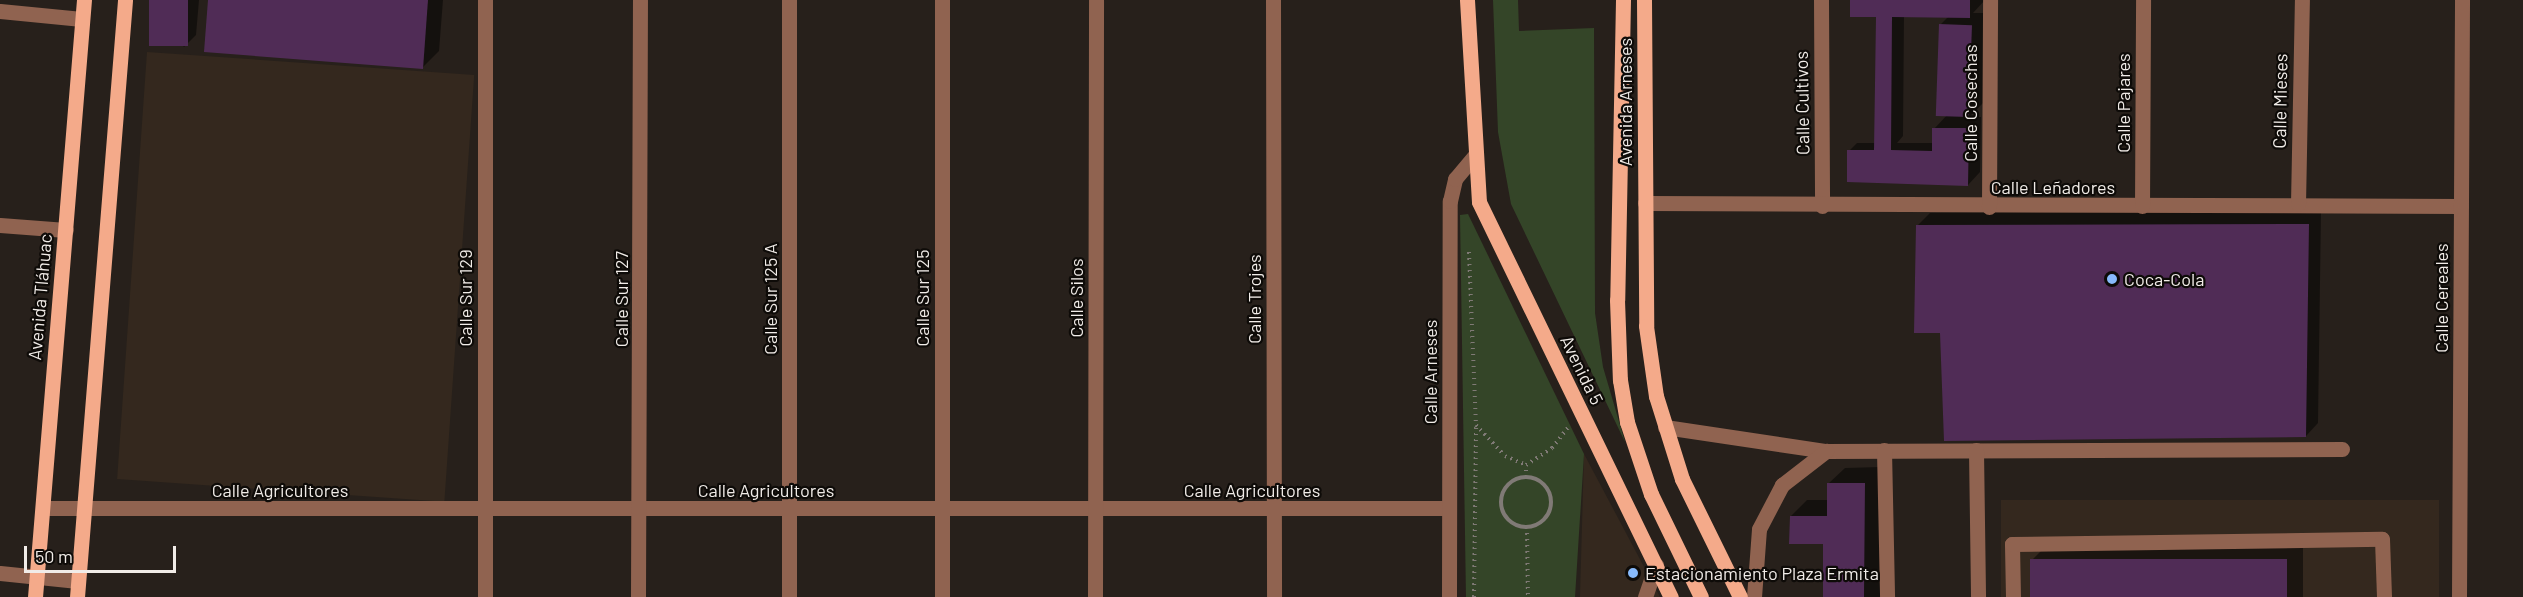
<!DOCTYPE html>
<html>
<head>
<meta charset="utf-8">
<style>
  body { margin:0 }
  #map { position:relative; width:2523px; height:597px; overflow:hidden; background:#27201b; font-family:Barlow,sans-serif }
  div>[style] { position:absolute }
  .built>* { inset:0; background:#34281e; transform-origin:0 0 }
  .green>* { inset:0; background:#344528 }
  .shadow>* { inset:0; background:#0007 }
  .building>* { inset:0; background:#502c56; transform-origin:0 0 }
  .path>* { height:4px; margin-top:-2px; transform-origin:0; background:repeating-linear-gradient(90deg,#807a76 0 1.5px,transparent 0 6px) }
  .path>.ring { margin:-2px; padding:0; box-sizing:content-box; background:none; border:4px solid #807a76; border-radius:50% }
  .minor>* { height:15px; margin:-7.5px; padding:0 7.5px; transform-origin:7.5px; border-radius:7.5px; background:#906350 }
  .major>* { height:15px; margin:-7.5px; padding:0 7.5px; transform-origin:7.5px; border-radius:7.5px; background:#f4aa8a }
  .dots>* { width:16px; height:16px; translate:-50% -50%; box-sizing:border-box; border:3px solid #0e0b08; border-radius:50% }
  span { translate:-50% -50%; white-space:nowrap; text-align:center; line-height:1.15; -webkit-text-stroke:4.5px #0e0b08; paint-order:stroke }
  .street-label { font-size:18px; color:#f1ece8 }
  .poi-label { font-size:18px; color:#f1ece8 }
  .left { translate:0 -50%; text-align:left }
  .scale { position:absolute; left:24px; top:546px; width:152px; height:27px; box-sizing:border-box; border:3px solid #f1ece8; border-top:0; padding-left:8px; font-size:18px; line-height:21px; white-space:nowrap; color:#f1ece8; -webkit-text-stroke:4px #0e0b08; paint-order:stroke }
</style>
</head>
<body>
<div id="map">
  <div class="built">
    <i style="left:147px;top:52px;width:328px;height:428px;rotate:4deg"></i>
    <i style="clip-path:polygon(1584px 454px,1660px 597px,1580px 597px)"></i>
    <i style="left:2001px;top:500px;width:438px;height:97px"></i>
  </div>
  <div class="green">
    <i style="clip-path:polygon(1493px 0,1518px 0,1519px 31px,1594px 28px,1595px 313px,1603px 367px,1625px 442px,1511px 204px,1498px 132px)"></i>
    <i style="clip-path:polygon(1468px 214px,1584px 454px,1575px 597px,1466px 597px,1460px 215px)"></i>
  </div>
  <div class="shadow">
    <i style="clip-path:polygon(150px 0,199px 0,196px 35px,184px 47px)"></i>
    <i style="clip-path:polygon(209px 0,443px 0,439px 51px,423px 67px)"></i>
    <i style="clip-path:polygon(evenodd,1851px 0,1985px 0,1973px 13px,1984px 13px,1984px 102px,1969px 117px,1981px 117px,1980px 172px,1968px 185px,1849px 151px,1857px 143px,1876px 143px,1877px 15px,1851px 0,1904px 16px,1949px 16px,1940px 25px,1948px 114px,1934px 129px,1934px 143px,1897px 143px,1903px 136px,1904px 16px)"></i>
    <i style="clip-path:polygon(2321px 212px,2318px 423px,2306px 436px,1942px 331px,1917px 226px,1930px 213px)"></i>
    <i style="clip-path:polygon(1880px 467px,1880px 597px,1824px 597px,1825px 543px,1791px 516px,1807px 500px,1829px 500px,1829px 483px,1845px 468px)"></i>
    <i style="clip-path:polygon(2303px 544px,2303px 597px,2031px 597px,2031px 561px,2047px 545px)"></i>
  </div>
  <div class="building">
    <i style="left:149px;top:0;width:39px;height:46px"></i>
    <i style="clip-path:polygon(208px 0,428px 0,423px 69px,204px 52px)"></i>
    <i style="clip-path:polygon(1850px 0,1970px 0,1970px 18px,1892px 17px,1891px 150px,1932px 151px,1932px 128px,1969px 128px,1968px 186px,1847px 182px,1847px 150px,1874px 150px,1876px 17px,1850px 17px)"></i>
    <i style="left:1939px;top:24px;width:33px;height:92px;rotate:2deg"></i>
    <i style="clip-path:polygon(2309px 224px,2306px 437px,1944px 441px,1940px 333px,1914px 333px,1916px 225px)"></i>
    <i style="clip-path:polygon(1827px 483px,1865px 483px,1864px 597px,1823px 597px,1823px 544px,1789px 544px,1790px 516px,1827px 516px)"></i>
    <i style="left:2287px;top:559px;width:38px;height:257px;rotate:90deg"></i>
  </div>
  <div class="path">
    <i style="left:1469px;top:252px;width:173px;rotate:87.7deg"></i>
    <i style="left:1476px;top:425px;width:42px;rotate:46.9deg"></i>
    <i style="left:1505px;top:456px;width:23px;rotate:23deg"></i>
    <i style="left:1526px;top:477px;width:12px;rotate:-90deg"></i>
    <i style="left:1526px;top:465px;width:31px;rotate:-33deg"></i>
    <i style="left:1552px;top:448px;width:28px;rotate:-52deg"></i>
    <i class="ring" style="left:1501px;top:477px;width:46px;height:46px"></i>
    <i style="left:1527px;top:527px;width:70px;rotate:89.2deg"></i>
    <i style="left:1474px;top:597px;width:172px;rotate:-89.3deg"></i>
  </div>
  <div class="minor">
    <i style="left:789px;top:0;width:597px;rotate:90deg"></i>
    <i style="left:1273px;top:0;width:597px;rotate:89.9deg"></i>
    <i style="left:1821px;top:0;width:206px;rotate:89.7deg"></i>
    <i style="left:0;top:11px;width:82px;rotate:5.6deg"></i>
    <i style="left:1645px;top:203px;width:816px;rotate:0.21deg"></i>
    <i style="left:2298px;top:204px;width:204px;rotate:-88.9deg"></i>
    <i style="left:2142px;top:206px;width:206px;rotate:-89.7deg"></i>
    <i style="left:1989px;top:207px;width:207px;rotate:-89.7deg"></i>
    <i style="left:0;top:225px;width:66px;rotate:4.3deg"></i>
    <i style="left:1665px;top:427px;width:163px;rotate:8.5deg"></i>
    <i style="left:1826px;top:451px;width:516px;rotate:-0.22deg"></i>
    <i style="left:1884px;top:450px;width:147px;rotate:88.8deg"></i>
    <i style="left:1976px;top:450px;width:147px;rotate:89.2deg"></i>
    <i style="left:43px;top:508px;width:1406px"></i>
    <i style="left:0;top:573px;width:78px;rotate:5.9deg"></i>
    <i style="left:485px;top:597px;width:597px;rotate:-90deg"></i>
    <i style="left:638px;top:597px;width:597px;rotate:-89.81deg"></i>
    <i style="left:942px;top:597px;width:597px;rotate:-90deg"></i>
    <i style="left:1095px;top:597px;width:597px;rotate:-89.9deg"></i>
    <i style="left:1449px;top:597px;width:396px;rotate:-89.9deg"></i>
    <i style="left:1450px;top:201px;width:23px;rotate:-77deg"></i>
    <i style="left:1455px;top:179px;width:31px;rotate:-50deg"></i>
    <i style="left:1645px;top:597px;width:34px;rotate:-71deg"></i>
    <i style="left:1754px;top:597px;width:68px;rotate:-85.8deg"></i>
    <i style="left:1759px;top:529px;width:50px;rotate:-62.4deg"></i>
    <i style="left:1782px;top:485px;width:56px;rotate:-37.7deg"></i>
    <i style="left:2013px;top:597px;width:53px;rotate:-91.1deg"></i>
    <i style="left:2012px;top:544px;width:370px;rotate:-0.8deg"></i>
    <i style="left:2382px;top:539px;width:58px;rotate:88deg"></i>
    <i style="left:2459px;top:597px;width:597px;rotate:-89.71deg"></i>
  </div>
  <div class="major">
    <i style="left:1467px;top:0;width:202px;rotate:86.6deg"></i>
    <i style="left:1479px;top:202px;width:439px;rotate:64.1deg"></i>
    <i style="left:1623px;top:0;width:300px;rotate:91.1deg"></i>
    <i style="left:1617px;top:300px;width:80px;rotate:87.9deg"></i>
    <i style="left:1620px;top:380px;width:43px;rotate:80.5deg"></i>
    <i style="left:1627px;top:422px;width:76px;rotate:71.6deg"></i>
    <i style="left:1651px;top:494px;width:114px;rotate:64.1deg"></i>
    <i style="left:1644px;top:0;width:326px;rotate:89.6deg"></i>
    <i style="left:1646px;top:326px;width:71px;rotate:81.9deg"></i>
    <i style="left:1656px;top:396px;width:87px;rotate:72.6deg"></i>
    <i style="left:1682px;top:479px;width:131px;rotate:63.8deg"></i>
    <i style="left:35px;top:597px;width:599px;rotate:-85.31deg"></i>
    <i style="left:77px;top:597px;width:599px;rotate:-85.4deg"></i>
  </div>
  <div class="dots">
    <i style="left:2112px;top:279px;background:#88bafc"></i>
    <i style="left:1633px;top:573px;background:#88bafc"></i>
  </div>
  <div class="street-label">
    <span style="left:2280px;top:101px;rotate:-89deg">Calle Mieses</span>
    <span style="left:1625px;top:102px;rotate:-90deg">Avenida Arneses</span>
    <span style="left:1802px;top:103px;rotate:-91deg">Calle Cultivos</span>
    <span style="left:1970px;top:103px;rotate:-90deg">Calle Cosechas</span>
    <span style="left:2123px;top:103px;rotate:-90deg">Calle Pajares</span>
    <span style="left:2053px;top:187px">Calle Leñadores</span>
    <span style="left:40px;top:297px;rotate:-85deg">Avenida Tláhuac</span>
    <span style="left:465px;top:298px;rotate:-90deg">Calle Sur 129</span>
    <span style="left:922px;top:298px;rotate:-90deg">Calle Sur 125</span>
    <span style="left:1076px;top:298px;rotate:-90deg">Calle Silos</span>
    <span style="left:2441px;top:298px;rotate:-90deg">Calle Cereales</span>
    <span style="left:621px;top:299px;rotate:-90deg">Calle Sur 127</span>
    <span style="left:770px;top:299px;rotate:-90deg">Calle Sur 125 A</span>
    <span style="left:1254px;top:299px;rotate:-90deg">Calle Trojes</span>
    <span style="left:1582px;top:370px;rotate:64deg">Avenida 5</span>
    <span style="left:1430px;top:372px;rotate:-90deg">Calle Arneses</span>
    <span style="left:280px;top:490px">Calle Agricultores</span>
    <span style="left:766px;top:490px">Calle Agricultores</span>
    <span style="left:1252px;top:490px">Calle Agricultores</span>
  </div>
  <div class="poi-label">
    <span class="left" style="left:2124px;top:279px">Coca-Cola</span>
    <span class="left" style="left:1645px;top:573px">Estacionamiento Plaza Ermita</span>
  </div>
  <div class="scale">50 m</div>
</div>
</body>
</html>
